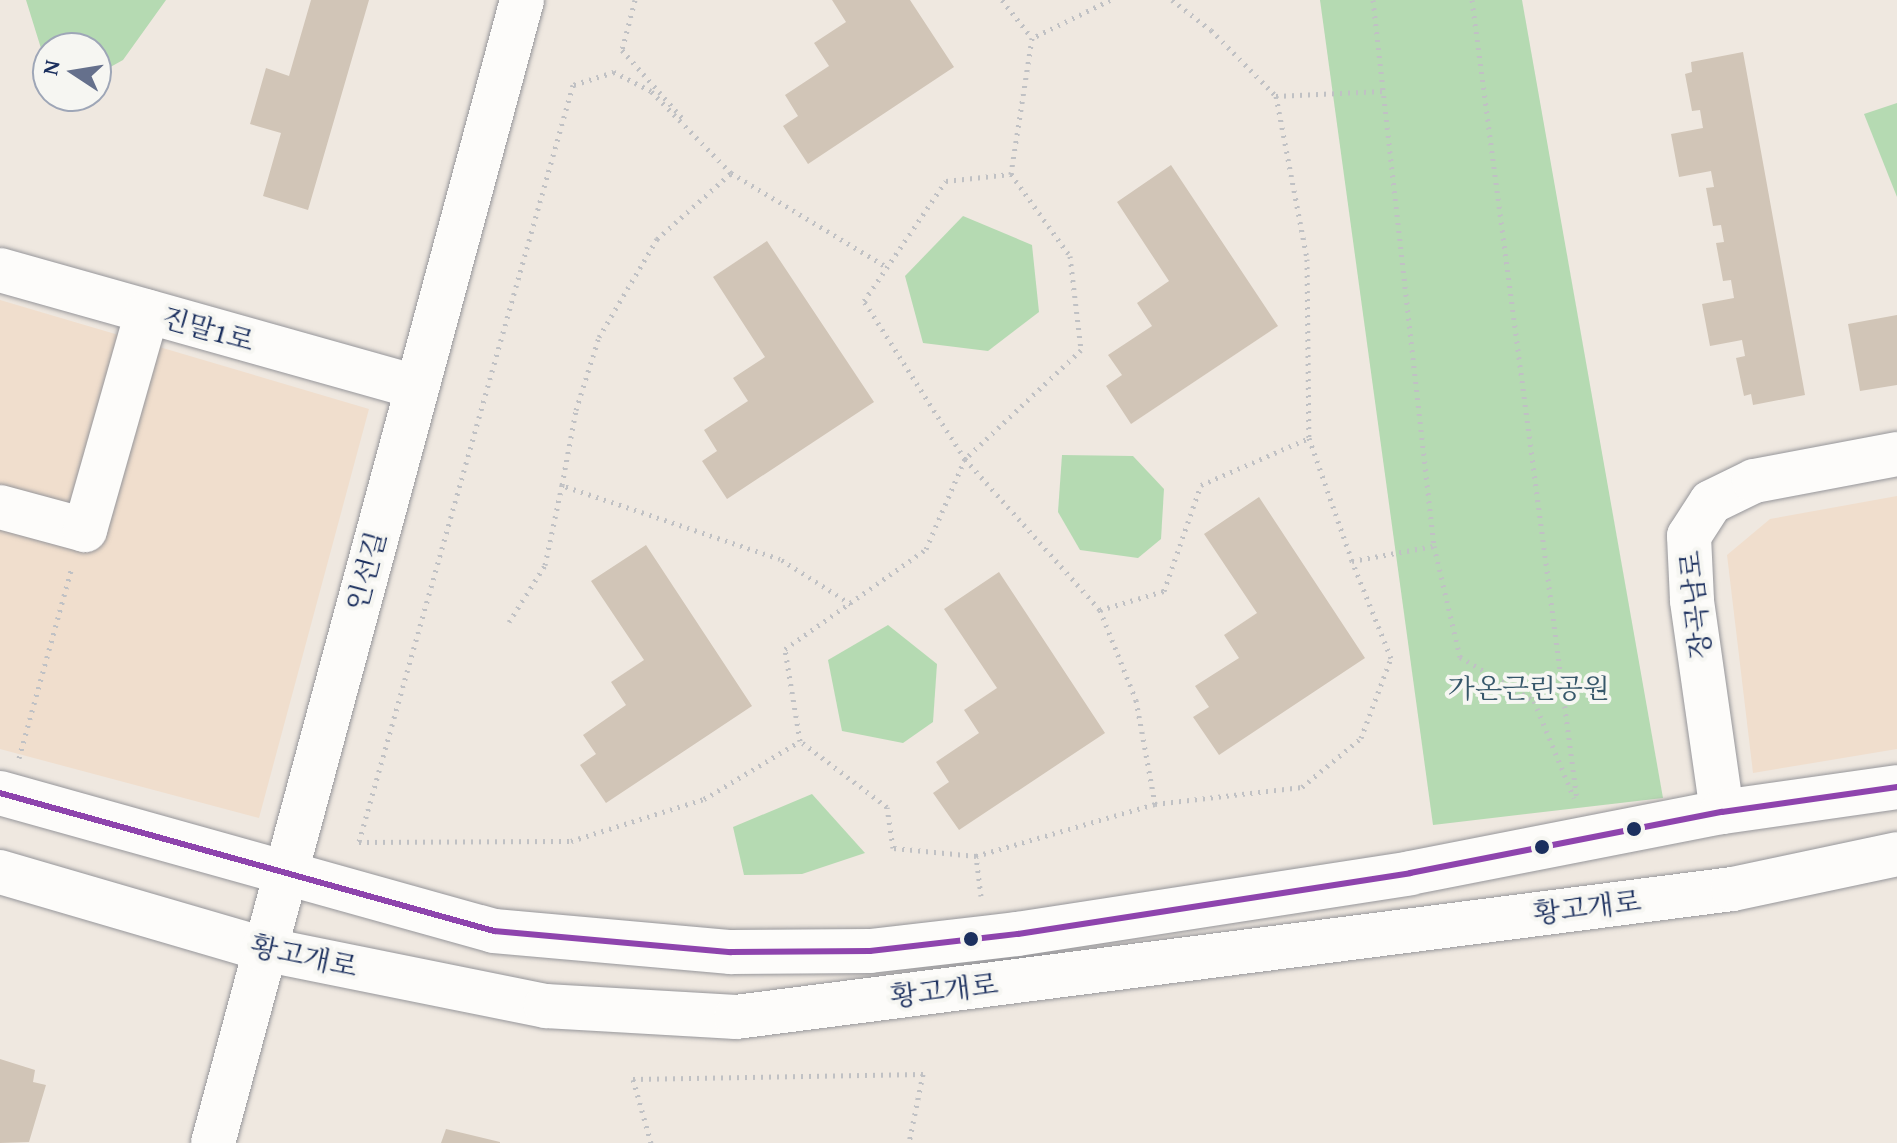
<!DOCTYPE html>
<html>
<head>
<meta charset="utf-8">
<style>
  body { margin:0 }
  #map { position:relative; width:1897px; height:1143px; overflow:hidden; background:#efe8e0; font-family:"Gentium Book Plus","Noto Serif KR",serif }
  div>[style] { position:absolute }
  .built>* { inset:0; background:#f0decd }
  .green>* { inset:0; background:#b5dab2 }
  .building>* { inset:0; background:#d1c5b7 }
  .path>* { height:5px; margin-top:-2.5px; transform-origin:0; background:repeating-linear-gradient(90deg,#c0c1c4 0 2px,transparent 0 8px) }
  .roads { filter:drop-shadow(0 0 2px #96969a) drop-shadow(0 0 2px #96969a) }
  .minor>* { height:44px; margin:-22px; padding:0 22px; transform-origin:22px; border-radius:22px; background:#fdfcfa }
  .major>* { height:44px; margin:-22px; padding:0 22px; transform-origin:22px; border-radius:22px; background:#fdfcfa }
  .bus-1>* { height:6px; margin:-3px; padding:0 3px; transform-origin:3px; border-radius:3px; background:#8e44ad }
  .dots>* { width:22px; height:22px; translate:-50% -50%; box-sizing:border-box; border:4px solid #f6f6f2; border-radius:50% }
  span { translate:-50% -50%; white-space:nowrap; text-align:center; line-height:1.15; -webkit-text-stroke:8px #f6f6f2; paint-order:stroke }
  .street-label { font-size:28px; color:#1b2f5e }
  .park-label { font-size:28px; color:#36576a }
  .north { position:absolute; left:32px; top:32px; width:80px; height:80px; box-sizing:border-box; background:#f6f6f2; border:2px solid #9ea6b7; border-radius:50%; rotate:282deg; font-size:22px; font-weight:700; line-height:32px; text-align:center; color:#1b2f5e }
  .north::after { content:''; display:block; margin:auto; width:28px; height:36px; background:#65708c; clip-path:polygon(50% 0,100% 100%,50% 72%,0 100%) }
</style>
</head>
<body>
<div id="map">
  <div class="built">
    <i style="clip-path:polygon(0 300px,369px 409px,259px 818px,0 749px)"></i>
    <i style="clip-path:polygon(1897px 496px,1897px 749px,1753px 773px,1727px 555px,1770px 519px)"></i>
  </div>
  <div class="green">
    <i style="clip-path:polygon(26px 0,166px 0,123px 60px,96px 75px,96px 48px,48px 48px,48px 61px,44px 58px)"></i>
    <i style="clip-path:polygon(1320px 0,1522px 0,1663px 798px,1433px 825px)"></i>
    <i style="clip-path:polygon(1897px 103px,1897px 197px,1864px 114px)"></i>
    <i style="clip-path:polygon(963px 216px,1032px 245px,1039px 312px,988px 351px,923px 343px,905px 276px)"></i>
    <i style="clip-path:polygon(1062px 455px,1133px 456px,1164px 489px,1161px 539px,1138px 558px,1080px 550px,1058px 512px)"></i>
    <i style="clip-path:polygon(888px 625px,937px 664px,933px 722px,903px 743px,842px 731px,828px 660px)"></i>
    <i style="clip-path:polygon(812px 794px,865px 853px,802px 874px,744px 875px,733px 827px)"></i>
  </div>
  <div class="building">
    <i style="clip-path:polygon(311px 0,369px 0,308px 210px,263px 196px,281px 133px,250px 124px,266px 68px,289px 76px)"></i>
    <i style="clip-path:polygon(832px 0,910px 0,954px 67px,808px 164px,783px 126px,798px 116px,785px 95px,829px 66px,814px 43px,846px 22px)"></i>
    <i style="clip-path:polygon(1743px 52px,1805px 395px,1753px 405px,1751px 394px,1744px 396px,1736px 358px,1745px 356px,1742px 340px,1710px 346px,1702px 304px,1734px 298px,1731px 280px,1723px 281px,1716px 243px,1724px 242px,1721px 225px,1713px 226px,1706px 188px,1714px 187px,1711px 171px,1679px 177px,1671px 134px,1703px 128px,1700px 110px,1692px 111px,1685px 74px,1692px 72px,1691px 62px)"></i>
    <i style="clip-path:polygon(1171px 165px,1278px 326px,1131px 424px,1106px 386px,1122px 375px,1108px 355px,1152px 326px,1137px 303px,1169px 281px,1117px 202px)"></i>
    <i style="clip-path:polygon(767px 241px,874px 402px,727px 499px,702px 461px,717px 451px,704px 430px,748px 401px,733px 378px,765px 357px,713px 277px)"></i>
    <i style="clip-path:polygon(1897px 315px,1897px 385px,1860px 391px,1848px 324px)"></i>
    <i style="clip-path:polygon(1259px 497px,1365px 658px,1219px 755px,1193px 717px,1209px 707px,1195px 686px,1239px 658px,1224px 635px,1257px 613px,1204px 534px)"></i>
    <i style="clip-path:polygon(646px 545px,752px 706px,606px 803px,580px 765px,596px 754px,583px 735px,626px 705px,611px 682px,644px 660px,591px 581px)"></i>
    <i style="clip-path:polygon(999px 572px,1105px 733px,959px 830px,933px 793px,949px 782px,936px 762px,979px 733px,964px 710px,997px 688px,944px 609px)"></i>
    <i style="clip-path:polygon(0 1059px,35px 1070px,33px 1082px,46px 1085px,29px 1142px,0 1143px)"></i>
    <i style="clip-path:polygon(446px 1129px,500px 1142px,500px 1143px,441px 1143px)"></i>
  </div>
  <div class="path">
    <i style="left:635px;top:0;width:52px;rotate:104.6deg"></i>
    <i style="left:622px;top:50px;width:95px;rotate:48.4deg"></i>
    <i style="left:1002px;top:0;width:48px;rotate:51.7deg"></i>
    <i style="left:1110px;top:0;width:87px;rotate:154deg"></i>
    <i style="left:1032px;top:38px;width:138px;rotate:98.8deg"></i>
    <i style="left:1011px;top:174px;width:101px;rotate:54.3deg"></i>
    <i style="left:1070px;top:256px;width:95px;rotate:83.3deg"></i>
    <i style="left:1081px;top:350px;width:159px;rotate:136.8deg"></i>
    <i style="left:965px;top:459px;width:203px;rotate:48.2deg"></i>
    <i style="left:1100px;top:610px;width:67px;rotate:-16.5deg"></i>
    <i style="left:1164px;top:591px;width:112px;rotate:-70.8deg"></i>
    <i style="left:1201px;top:485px;width:118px;rotate:-23.5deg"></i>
    <i style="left:1172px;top:0;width:49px;rotate:37.6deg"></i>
    <i style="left:1211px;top:30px;width:93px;rotate:45.4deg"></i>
    <i style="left:1276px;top:96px;width:166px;rotate:79.2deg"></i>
    <i style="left:1307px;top:259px;width:179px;rotate:89.4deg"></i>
    <i style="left:1309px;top:438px;width:130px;rotate:70.7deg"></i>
    <i style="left:1352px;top:561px;width:83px;rotate:-10.4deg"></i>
    <i style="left:1373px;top:0;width:549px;rotate:83.63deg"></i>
    <i style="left:1434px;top:546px;width:114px;rotate:76.8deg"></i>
    <i style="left:1460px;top:657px;width:86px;rotate:30.7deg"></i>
    <i style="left:1534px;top:701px;width:105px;rotate:67.6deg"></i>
    <i style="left:1472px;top:0;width:807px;rotate:82.52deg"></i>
    <i style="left:1276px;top:96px;width:107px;rotate:-2.7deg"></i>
    <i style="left:731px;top:173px;width:115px;rotate:-134.3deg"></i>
    <i style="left:651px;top:91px;width:42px;rotate:-152.8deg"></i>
    <i style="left:614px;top:72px;width:43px;rotate:162.4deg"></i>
    <i style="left:573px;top:85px;width:787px;rotate:105.79deg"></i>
    <i style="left:359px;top:842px;width:212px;rotate:-0.3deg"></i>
    <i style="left:571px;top:841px;width:139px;rotate:-17.5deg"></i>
    <i style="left:704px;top:799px;width:112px;rotate:-31.1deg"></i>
    <i style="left:851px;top:604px;width:84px;rotate:-147.6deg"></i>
    <i style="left:780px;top:559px;width:230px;rotate:-161.3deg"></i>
    <i style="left:562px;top:485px;width:76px;rotate:-79.4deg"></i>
    <i style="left:576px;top:410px;width:77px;rotate:-72.5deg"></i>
    <i style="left:599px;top:337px;width:114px;rotate:-59.4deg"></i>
    <i style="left:657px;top:239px;width:99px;rotate:-41.7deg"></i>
    <i style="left:731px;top:173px;width:182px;rotate:31.1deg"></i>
    <i style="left:1100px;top:610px;width:97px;rotate:68.2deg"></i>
    <i style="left:1136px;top:700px;width:106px;rotate:79.6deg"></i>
    <i style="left:1155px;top:804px;width:148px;rotate:-6.6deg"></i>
    <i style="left:1302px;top:787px;width:77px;rotate:-39.7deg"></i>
    <i style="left:1361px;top:738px;width:85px;rotate:-69.4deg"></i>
    <i style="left:1391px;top:658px;width:105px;rotate:-111.9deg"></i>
    <i style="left:509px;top:622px;width:67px;rotate:-57.7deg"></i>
    <i style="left:545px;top:565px;width:82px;rotate:-78deg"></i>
    <i style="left:19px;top:758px;width:198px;rotate:-74.5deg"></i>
    <i style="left:976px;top:856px;width:83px;rotate:-174.5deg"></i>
    <i style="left:893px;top:848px;width:41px;rotate:-98.3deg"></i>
    <i style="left:887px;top:807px;width:109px;rotate:-142.8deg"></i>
    <i style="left:800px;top:741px;width:93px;rotate:-99.3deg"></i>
    <i style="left:785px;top:649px;width:173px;rotate:-35.3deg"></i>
    <i style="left:926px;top:549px;width:98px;rotate:-66.6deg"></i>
    <i style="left:965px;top:459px;width:188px;rotate:-122.6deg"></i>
    <i style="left:864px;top:301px;width:145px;rotate:-55.7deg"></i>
    <i style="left:946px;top:181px;width:65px;rotate:-6.1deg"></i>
    <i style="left:981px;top:896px;width:40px;rotate:-97.1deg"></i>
    <i style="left:976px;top:856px;width:186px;rotate:-16.2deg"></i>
    <i style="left:651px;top:1143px;width:66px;rotate:-105.7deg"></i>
    <i style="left:633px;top:1079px;width:290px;rotate:-1deg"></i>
    <i style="left:923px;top:1074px;width:70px;rotate:101.5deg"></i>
  </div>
  <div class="roads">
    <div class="minor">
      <i style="left:0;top:270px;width:432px;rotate:15.7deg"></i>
      <i style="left:0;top:507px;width:88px;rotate:15.1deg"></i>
      <i style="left:85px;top:530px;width:227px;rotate:-74.1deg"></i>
      <i style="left:1722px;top:812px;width:214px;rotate:-98.1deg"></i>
      <i style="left:1692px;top:600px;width:64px;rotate:-92.7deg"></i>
      <i style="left:1689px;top:536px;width:40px;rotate:-57.1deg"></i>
      <i style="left:1711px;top:502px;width:48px;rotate:-26deg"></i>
      <i style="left:1754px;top:481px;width:146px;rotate:-10.7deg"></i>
      <i style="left:213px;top:1143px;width:1184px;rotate:-74.87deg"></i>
    </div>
    <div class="major">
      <i style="left:0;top:793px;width:513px;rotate:15.61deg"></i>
      <i style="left:494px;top:931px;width:238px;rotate:5.1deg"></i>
      <i style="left:731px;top:952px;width:139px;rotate:-0.4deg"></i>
      <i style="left:870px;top:951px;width:149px;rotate:-6.6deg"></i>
      <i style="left:1018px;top:934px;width:397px;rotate:-8.8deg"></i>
      <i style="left:1410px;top:873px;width:318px;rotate:-11.1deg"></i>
      <i style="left:1722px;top:812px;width:177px;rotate:-8.1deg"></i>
      <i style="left:0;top:872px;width:274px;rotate:16.3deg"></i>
      <i style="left:263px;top:949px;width:289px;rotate:11.4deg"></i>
      <i style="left:546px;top:1006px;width:190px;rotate:3.3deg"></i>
      <i style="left:736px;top:1017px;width:1005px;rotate:-7.32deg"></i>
      <i style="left:1733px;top:889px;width:168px;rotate:-12deg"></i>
    </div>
  </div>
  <div class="bus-1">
    <i style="left:0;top:793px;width:513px;rotate:15.61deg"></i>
    <i style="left:494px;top:931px;width:238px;rotate:5.1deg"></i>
    <i style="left:731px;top:952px;width:139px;rotate:-0.4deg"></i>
    <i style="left:870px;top:951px;width:149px;rotate:-6.6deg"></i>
    <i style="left:1018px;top:934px;width:397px;rotate:-8.8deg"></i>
    <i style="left:1410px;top:873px;width:318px;rotate:-11.1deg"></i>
    <i style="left:1722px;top:812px;width:177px;rotate:-8.1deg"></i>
  </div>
  <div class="dots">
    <i style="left:1634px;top:829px;background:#1b2f5e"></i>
    <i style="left:1542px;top:847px;background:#1b2f5e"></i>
    <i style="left:971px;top:939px;background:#1b2f5e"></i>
  </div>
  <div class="street-label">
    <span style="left:208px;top:329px;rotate:16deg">진말1로</span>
    <span style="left:366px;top:571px;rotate:-75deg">인선길</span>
    <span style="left:1695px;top:605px;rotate:-96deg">장곡남로</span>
    <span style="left:1587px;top:907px;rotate:-7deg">황고개로</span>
    <span style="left:304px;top:956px;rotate:12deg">황고개로</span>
    <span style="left:944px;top:990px;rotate:-7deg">황고개로</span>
  </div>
  <div class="park-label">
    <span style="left:1529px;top:688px">가온근린공원</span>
  </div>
  <div class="north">N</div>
</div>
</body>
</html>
